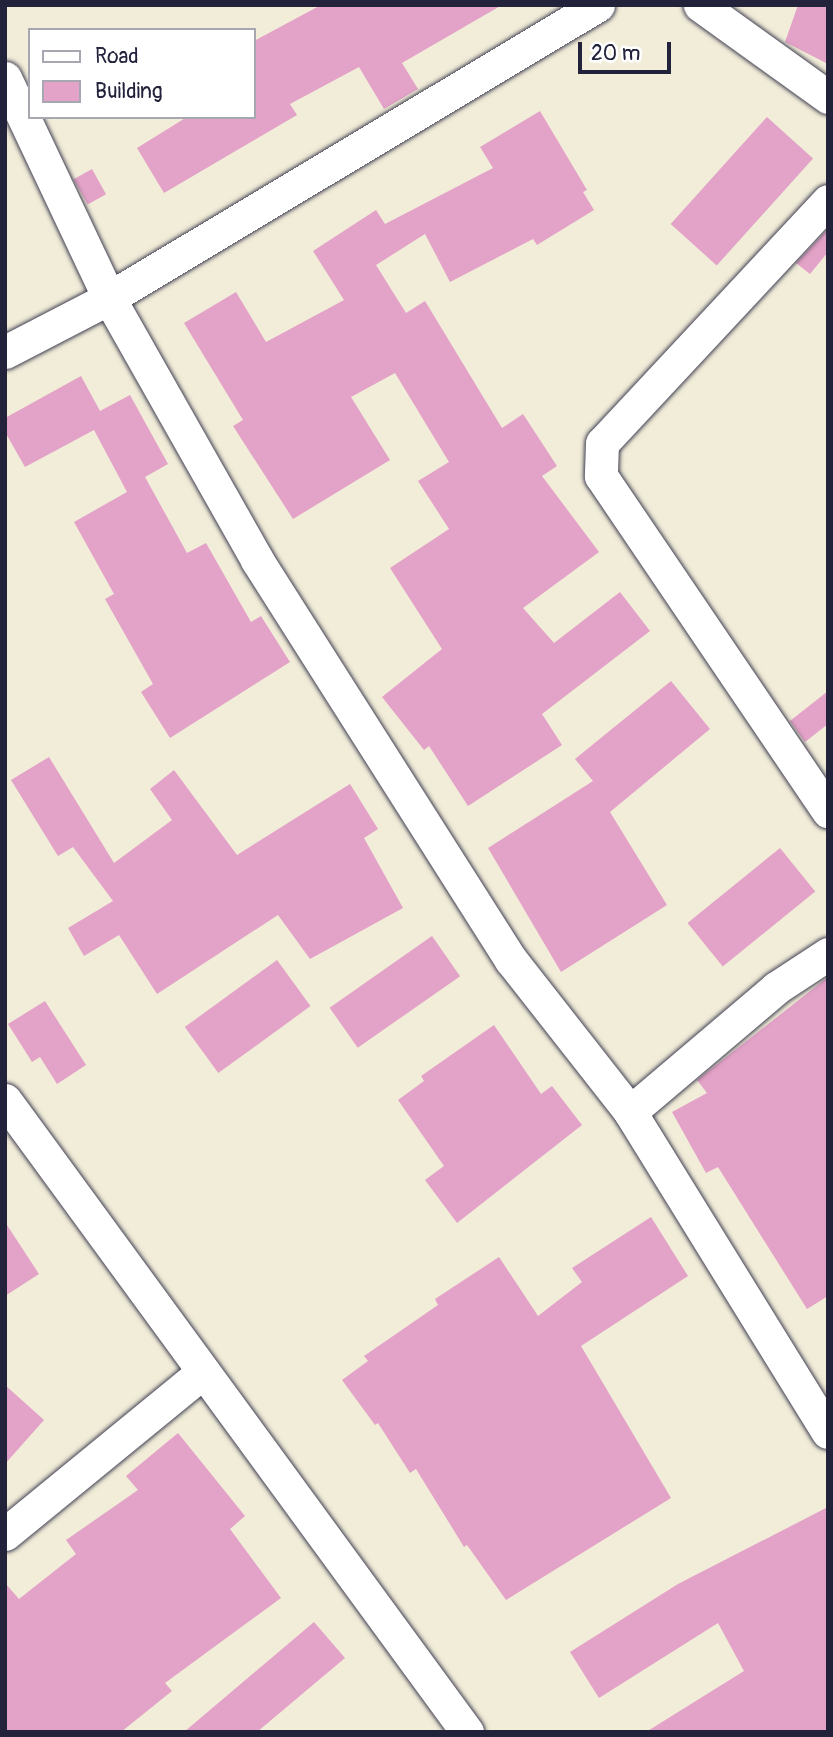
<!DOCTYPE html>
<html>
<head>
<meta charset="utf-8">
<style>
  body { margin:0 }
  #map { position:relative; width:833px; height:1737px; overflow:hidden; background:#f2edd9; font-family:Pangolin,sans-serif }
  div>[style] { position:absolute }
  .building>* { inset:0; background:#e3a2c7; transform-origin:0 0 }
  .roads { filter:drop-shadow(0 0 2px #414053) drop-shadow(0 0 2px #414053) }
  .minor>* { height:33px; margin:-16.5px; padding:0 16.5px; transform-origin:16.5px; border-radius:16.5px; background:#fff }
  span { translate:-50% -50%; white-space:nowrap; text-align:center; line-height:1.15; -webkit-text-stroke:5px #fff; paint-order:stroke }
  .frame { position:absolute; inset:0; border:7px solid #22223b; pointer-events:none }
  .legend { position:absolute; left:28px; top:28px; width:228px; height:91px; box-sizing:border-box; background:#fff; border:2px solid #a7a7b1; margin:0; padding:9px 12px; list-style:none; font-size:21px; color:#22223b }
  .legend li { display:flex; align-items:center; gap:14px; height:35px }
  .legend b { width:35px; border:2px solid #a7a7b1 }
  .scale { position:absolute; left:578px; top:42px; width:93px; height:32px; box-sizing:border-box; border:4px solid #22223b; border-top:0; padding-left:9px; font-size:21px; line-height:24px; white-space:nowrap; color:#22223b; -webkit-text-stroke:5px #fff; paint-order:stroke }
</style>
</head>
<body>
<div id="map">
  <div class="building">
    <i style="clip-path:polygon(321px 5px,502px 5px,402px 63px,418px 89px,384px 109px,359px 67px,290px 104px,297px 115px,164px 193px,137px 148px,187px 117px,254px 117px,254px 41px)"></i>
    <i style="clip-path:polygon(798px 5px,828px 5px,828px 64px,785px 42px)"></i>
    <i style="clip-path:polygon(540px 111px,587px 190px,583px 192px,594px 210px,537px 245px,533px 239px,450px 282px,425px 234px,376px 265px,406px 313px,425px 301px,502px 428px,523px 414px,557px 466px,542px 476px,599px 552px,523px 608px,554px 643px,620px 592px,650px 631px,542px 714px,562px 745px,468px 806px,429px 746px,424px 750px,382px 697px,442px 649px,390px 568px,449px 529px,418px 481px,449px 462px,395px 373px,351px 397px,390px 460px,293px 519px,233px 426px,243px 420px,184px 323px,236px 292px,266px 342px,344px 300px,313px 251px,376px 210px,385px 224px,493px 168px,480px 147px)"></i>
    <i style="left:767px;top:117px;width:62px;height:144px;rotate:42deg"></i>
    <i style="left:92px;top:169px;width:29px;height:21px;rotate:61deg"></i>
    <i style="clip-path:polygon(828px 229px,828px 252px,810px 274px,796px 263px)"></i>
    <i style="clip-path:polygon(81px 376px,100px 411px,130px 395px,168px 464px,145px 477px,187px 553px,206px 543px,251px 622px,261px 616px,290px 662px,170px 738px,141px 692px,153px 684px,105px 599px,114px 594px,74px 522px,127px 492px,94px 430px,25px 467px,5px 432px,5px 418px)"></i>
    <i style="clip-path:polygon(671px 681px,710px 729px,610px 812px,667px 905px,561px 972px,488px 848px,593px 781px,575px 759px)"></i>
    <i style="clip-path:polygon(828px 691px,828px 724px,805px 742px,790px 721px)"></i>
    <i style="clip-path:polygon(49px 757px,114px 863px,172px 820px,150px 789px,174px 770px,237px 855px,350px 784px,378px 829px,364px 838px,403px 908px,310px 959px,278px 915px,157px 994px,119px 935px,84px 956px,68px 928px,113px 901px,73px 847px,58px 856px,11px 780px)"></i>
    <i style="left:780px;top:848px;width:56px;height:119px;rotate:51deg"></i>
    <i style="left:432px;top:936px;width:49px;height:125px;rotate:55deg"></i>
    <i style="left:277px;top:960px;width:57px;height:114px;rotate:54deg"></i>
    <i style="clip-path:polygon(828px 977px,828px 1296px,807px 1309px,718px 1167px,706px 1173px,672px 1112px,707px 1093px,697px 1080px)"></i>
    <i style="clip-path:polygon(45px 1001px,86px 1065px,57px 1084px,40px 1057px,32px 1062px,8px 1024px)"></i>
    <i style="clip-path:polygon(494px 1025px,541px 1094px,552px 1086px,582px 1125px,457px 1223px,425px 1180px,444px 1166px,398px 1100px,424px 1081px,421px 1076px)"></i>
    <i style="clip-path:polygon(651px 1217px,688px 1276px,581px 1346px,671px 1498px,506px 1600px,467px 1545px,464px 1547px,416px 1469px,410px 1473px,378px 1423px,375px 1425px,342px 1380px,368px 1361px,364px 1356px,438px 1305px,435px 1299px,499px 1257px,538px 1316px,582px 1282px,572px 1268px)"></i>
    <i style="clip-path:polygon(5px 1222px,39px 1274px,5px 1296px)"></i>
    <i style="clip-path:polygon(5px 1385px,44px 1420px,5px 1464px)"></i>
    <i style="clip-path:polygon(178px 1433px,245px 1516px,230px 1529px,281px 1598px,165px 1683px,172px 1691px,121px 1732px,5px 1732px,5px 1583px,19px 1599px,76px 1554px,66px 1540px,138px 1490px,126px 1476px)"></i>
    <i style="clip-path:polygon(828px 1507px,828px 1732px,646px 1732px,744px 1671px,718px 1623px,599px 1698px,570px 1652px,678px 1584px)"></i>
    <i style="clip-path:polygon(314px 1622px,345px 1658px,257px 1732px,184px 1732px)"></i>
  </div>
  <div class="roads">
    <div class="minor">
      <i style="left:700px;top:5px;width:158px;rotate:35.7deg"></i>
      <i style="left:5px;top:78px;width:243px;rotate:64.7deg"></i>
      <i style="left:109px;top:298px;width:301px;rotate:60.5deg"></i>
      <i style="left:257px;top:560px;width:474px;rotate:57.6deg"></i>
      <i style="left:511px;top:960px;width:193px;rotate:51.9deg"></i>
      <i style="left:630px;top:1112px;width:376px;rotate:58.3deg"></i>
      <i style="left:828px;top:201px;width:331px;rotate:133deg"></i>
      <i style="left:602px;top:443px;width:33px;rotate:92deg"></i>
      <i style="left:601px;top:476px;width:405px;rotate:55.9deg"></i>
      <i style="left:5px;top:352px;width:117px;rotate:-27.4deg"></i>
      <i style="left:109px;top:298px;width:570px;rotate:-30.93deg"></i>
      <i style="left:5px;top:1100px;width:783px;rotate:53.83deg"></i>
      <i style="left:630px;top:1112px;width:192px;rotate:-40.3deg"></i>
      <i style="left:776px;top:988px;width:62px;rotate:-33.2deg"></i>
      <i style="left:5px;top:1534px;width:254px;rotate:-39.3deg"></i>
    </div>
  </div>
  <div class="frame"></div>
  <ul class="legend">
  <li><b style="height:9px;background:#fff"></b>Road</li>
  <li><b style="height:19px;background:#e3a2c7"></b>Building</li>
  </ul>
  <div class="scale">20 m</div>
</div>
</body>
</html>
